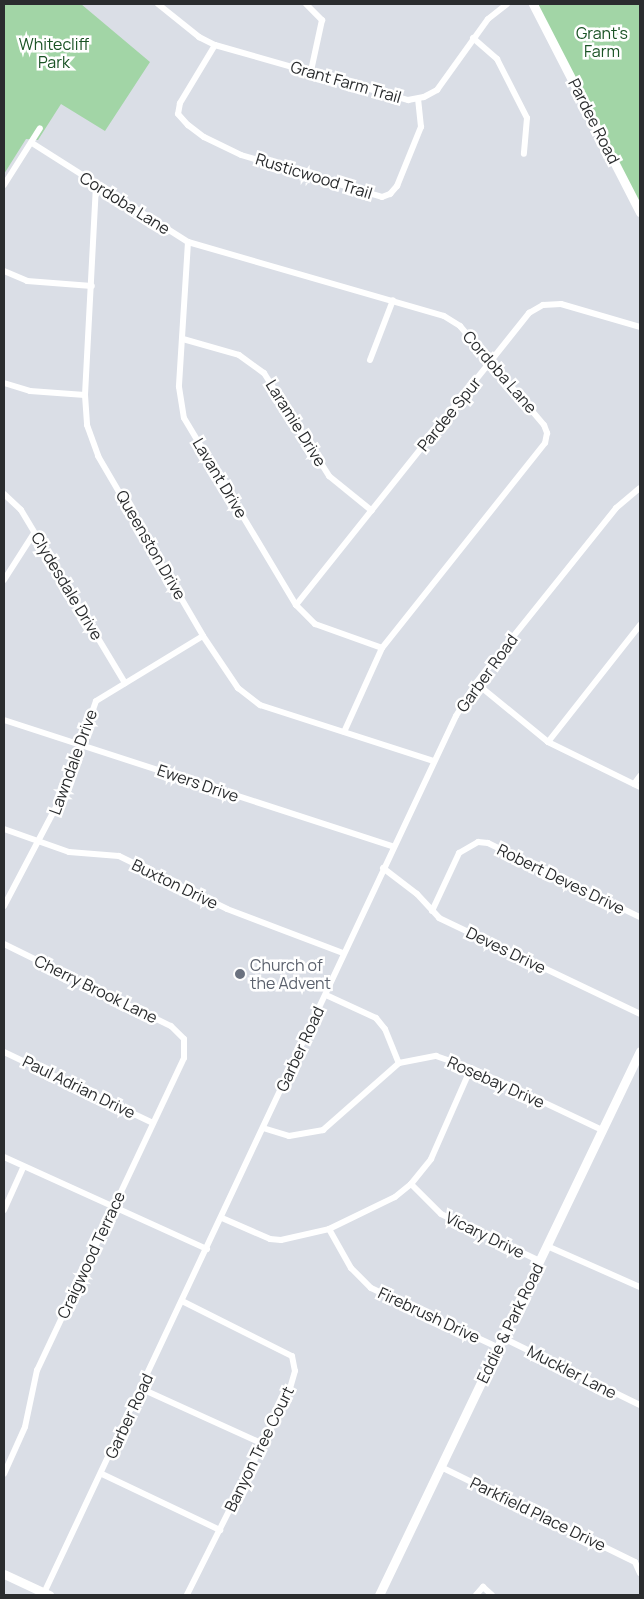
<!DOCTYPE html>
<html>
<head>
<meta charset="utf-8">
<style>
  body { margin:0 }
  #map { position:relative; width:644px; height:1599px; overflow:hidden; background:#dadee6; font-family:Manrope,sans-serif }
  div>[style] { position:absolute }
  .green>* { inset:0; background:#a2d5a6 }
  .street>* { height:6px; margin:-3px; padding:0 3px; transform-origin:3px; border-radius:3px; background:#fff }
  .secondary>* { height:9px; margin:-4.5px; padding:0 4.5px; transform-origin:4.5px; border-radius:4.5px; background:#fff }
  .dots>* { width:14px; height:14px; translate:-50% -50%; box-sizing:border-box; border:2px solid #fff; border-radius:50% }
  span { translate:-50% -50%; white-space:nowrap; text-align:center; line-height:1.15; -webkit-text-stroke:5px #fff; paint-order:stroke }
  .park-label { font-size:16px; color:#1a5325 }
  .street-label { font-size:16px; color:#2a2c2e }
  .worship-label { font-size:16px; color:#5b616d }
  .left { translate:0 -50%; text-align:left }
  .frame { position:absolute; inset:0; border:5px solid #2a2c2e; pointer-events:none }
</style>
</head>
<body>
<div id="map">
  <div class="green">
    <i style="clip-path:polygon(4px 4px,81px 4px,150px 62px,105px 131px,61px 104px,38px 140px,26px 139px,4px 174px)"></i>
    <i style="clip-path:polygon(537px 4px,640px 4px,640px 205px)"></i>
  </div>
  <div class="street">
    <i style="left:158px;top:4px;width:53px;rotate:38.8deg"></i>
    <i style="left:199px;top:37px;width:18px;rotate:27deg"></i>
    <i style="left:215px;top:45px;width:201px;rotate:15.9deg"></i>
    <i style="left:408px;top:100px;width:16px;rotate:-11deg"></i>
    <i style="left:424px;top:97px;width:15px;rotate:-28deg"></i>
    <i style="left:437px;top:90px;width:87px;rotate:-54.3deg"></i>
    <i style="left:488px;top:19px;width:24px;rotate:-38deg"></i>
    <i style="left:306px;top:4px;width:23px;rotate:45deg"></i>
    <i style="left:322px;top:20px;width:52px;rotate:102.2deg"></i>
    <i style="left:473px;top:38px;width:32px;rotate:41deg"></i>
    <i style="left:497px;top:59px;width:66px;rotate:63deg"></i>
    <i style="left:527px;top:118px;width:36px;rotate:95deg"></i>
    <i style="left:215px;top:45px;width:68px;rotate:121.1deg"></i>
    <i style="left:180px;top:103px;width:11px;rotate:100deg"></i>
    <i style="left:178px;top:114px;width:15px;rotate:48deg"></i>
    <i style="left:188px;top:125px;width:20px;rotate:37deg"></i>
    <i style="left:204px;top:137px;width:41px;rotate:25.9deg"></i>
    <i style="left:241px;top:155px;width:147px;rotate:16.6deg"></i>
    <i style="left:382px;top:197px;width:9px;rotate:-21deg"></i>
    <i style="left:390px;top:194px;width:11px;rotate:-49deg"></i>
    <i style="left:397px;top:186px;width:64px;rotate:-67.9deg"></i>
    <i style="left:421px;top:127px;width:28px;rotate:-96deg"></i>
    <i style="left:32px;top:143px;width:185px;rotate:32.4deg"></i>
    <i style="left:188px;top:242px;width:266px;rotate:16.1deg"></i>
    <i style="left:444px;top:316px;width:19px;rotate:32deg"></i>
    <i style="left:460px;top:326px;width:130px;rotate:49.7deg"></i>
    <i style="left:544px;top:425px;width:9px;rotate:69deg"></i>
    <i style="left:547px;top:433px;width:10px;rotate:101deg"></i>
    <i style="left:545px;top:443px;width:262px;rotate:128.5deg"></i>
    <i style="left:382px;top:648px;width:92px;rotate:114.3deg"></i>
    <i style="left:4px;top:185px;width:67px;rotate:-57.7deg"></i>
    <i style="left:96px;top:185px;width:210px;rotate:93deg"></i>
    <i style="left:85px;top:395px;width:30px;rotate:86deg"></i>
    <i style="left:87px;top:425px;width:33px;rotate:70deg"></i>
    <i style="left:98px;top:456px;width:208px;rotate:59.7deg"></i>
    <i style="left:203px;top:636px;width:63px;rotate:56.1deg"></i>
    <i style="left:238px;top:688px;width:28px;rotate:38deg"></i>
    <i style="left:260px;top:705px;width:182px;rotate:17.9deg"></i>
    <i style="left:188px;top:242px;width:145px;rotate:93.6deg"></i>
    <i style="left:179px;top:387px;width:31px;rotate:81deg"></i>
    <i style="left:184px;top:418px;width:218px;rotate:59.1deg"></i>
    <i style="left:296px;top:605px;width:27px;rotate:45deg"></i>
    <i style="left:315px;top:624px;width:71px;rotate:19.7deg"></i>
    <i style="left:4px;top:271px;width:25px;rotate:23deg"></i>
    <i style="left:27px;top:281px;width:65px;rotate:4.4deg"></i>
    <i style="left:183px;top:339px;width:58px;rotate:15.9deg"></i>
    <i style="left:239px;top:355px;width:31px;rotate:36deg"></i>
    <i style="left:264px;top:373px;width:122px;rotate:57.7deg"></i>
    <i style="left:329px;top:476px;width:55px;rotate:39.1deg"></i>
    <i style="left:370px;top:360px;width:64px;rotate:-69deg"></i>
    <i style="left:4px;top:383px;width:27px;rotate:17deg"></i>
    <i style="left:30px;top:391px;width:55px;rotate:4.2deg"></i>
    <i style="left:4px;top:494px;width:23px;rotate:43deg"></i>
    <i style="left:21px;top:510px;width:202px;rotate:59deg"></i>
    <i style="left:4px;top:580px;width:56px;rotate:-57.4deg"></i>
    <i style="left:296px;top:605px;width:374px;rotate:-51.4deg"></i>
    <i style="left:529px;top:313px;width:16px;rotate:-30deg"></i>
    <i style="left:543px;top:305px;width:18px;rotate:-3deg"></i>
    <i style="left:561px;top:304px;width:82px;rotate:16.2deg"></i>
    <i style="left:476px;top:683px;width:93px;rotate:39.3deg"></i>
    <i style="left:548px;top:742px;width:102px;rotate:26.1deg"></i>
    <i style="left:4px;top:720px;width:408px;rotate:18deg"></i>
    <i style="left:548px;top:742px;width:149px;rotate:-51.8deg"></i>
    <i style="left:634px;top:784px;width:10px;rotate:-53deg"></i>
    <i style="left:4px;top:829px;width:69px;rotate:19.5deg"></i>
    <i style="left:69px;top:852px;width:50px;rotate:4.6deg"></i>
    <i style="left:119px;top:856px;width:120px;rotate:26.1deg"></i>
    <i style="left:227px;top:909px;width:124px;rotate:20.8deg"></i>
    <i style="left:383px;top:868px;width:43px;rotate:37.4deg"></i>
    <i style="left:417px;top:894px;width:33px;rotate:47deg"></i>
    <i style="left:439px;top:918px;width:223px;rotate:25.5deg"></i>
    <i style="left:4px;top:906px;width:131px;rotate:-62.3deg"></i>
    <i style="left:65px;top:790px;width:94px;rotate:-70.8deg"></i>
    <i style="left:96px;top:701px;width:125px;rotate:-31.3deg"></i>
    <i style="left:432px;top:911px;width:64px;rotate:-65deg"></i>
    <i style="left:459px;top:853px;width:22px;rotate:-30deg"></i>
    <i style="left:478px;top:842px;width:10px;rotate:6deg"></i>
    <i style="left:488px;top:843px;width:169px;rotate:26deg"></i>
    <i style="left:4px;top:944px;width:186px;rotate:26.2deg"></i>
    <i style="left:171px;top:1026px;width:18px;rotate:45deg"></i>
    <i style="left:184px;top:1039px;width:19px;rotate:90deg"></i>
    <i style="left:184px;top:1058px;width:345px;rotate:115.2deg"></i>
    <i style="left:37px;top:1370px;width:58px;rotate:101.9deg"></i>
    <i style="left:25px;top:1427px;width:51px;rotate:114.1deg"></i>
    <i style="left:326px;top:995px;width:55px;rotate:24.7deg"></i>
    <i style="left:376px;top:1018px;width:14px;rotate:51deg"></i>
    <i style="left:385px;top:1029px;width:37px;rotate:68deg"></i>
    <i style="left:4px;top:1052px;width:165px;rotate:25.5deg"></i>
    <i style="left:263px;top:1128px;width:27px;rotate:17deg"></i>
    <i style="left:289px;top:1136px;width:35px;rotate:-10deg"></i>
    <i style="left:323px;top:1130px;width:101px;rotate:-41.4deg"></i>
    <i style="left:399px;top:1063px;width:38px;rotate:-11deg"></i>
    <i style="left:436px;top:1056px;width:37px;rotate:19deg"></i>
    <i style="left:471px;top:1068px;width:145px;rotate:25.3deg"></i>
    <i style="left:4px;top:1157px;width:223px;rotate:24.4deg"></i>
    <i style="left:411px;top:1184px;width:42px;rotate:45deg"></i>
    <i style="left:441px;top:1214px;width:110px;rotate:25.4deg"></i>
    <i style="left:4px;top:1210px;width:46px;rotate:-65.7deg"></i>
    <i style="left:222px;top:1218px;width:52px;rotate:23.6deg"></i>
    <i style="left:270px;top:1239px;width:11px;rotate:5deg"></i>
    <i style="left:281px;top:1240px;width:49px;rotate:-12.9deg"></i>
    <i style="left:329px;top:1229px;width:73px;rotate:-25.9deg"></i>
    <i style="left:395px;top:1197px;width:21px;rotate:-39deg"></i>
    <i style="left:411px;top:1184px;width:32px;rotate:-51deg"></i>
    <i style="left:431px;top:1159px;width:99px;rotate:-66.3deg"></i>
    <i style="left:329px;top:1229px;width:45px;rotate:60.6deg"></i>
    <i style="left:351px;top:1268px;width:28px;rotate:45deg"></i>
    <i style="left:371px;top:1288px;width:141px;rotate:25.1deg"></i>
    <i style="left:547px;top:1246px;width:102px;rotate:23.8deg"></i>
    <i style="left:182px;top:1301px;width:123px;rotate:26.6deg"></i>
    <i style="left:292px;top:1356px;width:15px;rotate:79deg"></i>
    <i style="left:295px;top:1371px;width:19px;rotate:106deg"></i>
    <i style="left:290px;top:1389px;width:230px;rotate:116.6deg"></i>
    <i style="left:503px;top:1338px;width:153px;rotate:26.1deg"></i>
    <i style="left:142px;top:1389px;width:133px;rotate:24.4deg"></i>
    <i style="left:441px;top:1467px;width:216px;rotate:26.1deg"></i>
    <i style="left:102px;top:1474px;width:131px;rotate:25.4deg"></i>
    <i style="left:635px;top:1562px;width:12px;rotate:66deg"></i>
    <i style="left:44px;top:1593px;width:969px;rotate:-64.84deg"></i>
    <i style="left:456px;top:716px;width:39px;rotate:-59deg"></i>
    <i style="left:476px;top:683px;width:224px;rotate:-51.3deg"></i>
    <i style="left:616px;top:508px;width:31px;rotate:-40deg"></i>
    <i style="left:476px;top:1595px;width:11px;rotate:-49deg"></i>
    <i style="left:483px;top:1587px;width:12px;rotate:42deg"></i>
  </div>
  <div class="secondary">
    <i style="left:533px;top:4px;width:234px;rotate:62.8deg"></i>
    <i style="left:4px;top:1574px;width:50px;rotate:25deg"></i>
    <i style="left:379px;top:1595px;width:603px;rotate:-64.37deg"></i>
  </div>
  <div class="dots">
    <i style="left:240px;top:974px;background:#6b7280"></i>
  </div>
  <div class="park-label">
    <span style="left:602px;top:42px">Grant's<br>Farm</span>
    <span style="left:54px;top:53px">Whitecliff<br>Park</span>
  </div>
  <div class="street-label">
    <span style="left:346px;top:82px;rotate:16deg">Grant Farm Trail</span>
    <span style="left:594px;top:121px;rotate:63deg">Pardee Road</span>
    <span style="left:314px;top:176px;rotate:17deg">Rusticwood Trail</span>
    <span style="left:125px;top:203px;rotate:32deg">Cordoba Lane</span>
    <span style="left:500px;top:372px;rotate:49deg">Cordoba Lane</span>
    <span style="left:449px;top:414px;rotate:-51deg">Pardee Spur</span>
    <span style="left:296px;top:423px;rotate:58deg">Laramie Drive</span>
    <span style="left:220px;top:478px;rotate:59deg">Lavant Drive</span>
    <span style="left:151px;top:545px;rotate:60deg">Queenston Drive</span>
    <span style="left:67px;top:586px;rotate:59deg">Clydesdale Drive</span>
    <span style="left:487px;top:673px;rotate:-54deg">Garber Road</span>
    <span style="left:73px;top:762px;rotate:-70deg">Lawndale Drive</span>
    <span style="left:198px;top:783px;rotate:19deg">Ewers Drive</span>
    <span style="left:561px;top:879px;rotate:26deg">Robert Deves Drive</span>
    <span style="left:175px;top:884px;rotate:26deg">Buxton Drive</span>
    <span style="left:506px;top:950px;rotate:26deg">Deves Drive</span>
    <span style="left:96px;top:989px;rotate:26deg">Cherry Brook Lane</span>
    <span style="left:300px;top:1049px;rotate:-65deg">Garber Road</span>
    <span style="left:496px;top:1082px;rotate:24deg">Rosebay Drive</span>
    <span style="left:79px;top:1087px;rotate:26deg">Paul Adrian Drive</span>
    <span style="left:485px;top:1235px;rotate:26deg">Vicary Drive</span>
    <span style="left:91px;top:1255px;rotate:-65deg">Craigwood Terrace</span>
    <span style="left:429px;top:1315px;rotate:25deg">Firebrush Drive</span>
    <span style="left:510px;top:1323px;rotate:-64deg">Eddie &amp; Park Road</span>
    <span style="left:572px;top:1372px;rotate:27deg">Muckler Lane</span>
    <span style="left:129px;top:1416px;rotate:-65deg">Garber Road</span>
    <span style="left:259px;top:1449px;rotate:-64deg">Banyon Tree Court</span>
    <span style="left:538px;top:1514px;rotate:26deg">Parkfield Place Drive</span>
  </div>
  <div class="worship-label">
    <span class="left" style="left:250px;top:974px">Church of<br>the Advent</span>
  </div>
  <div class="frame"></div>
</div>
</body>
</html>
